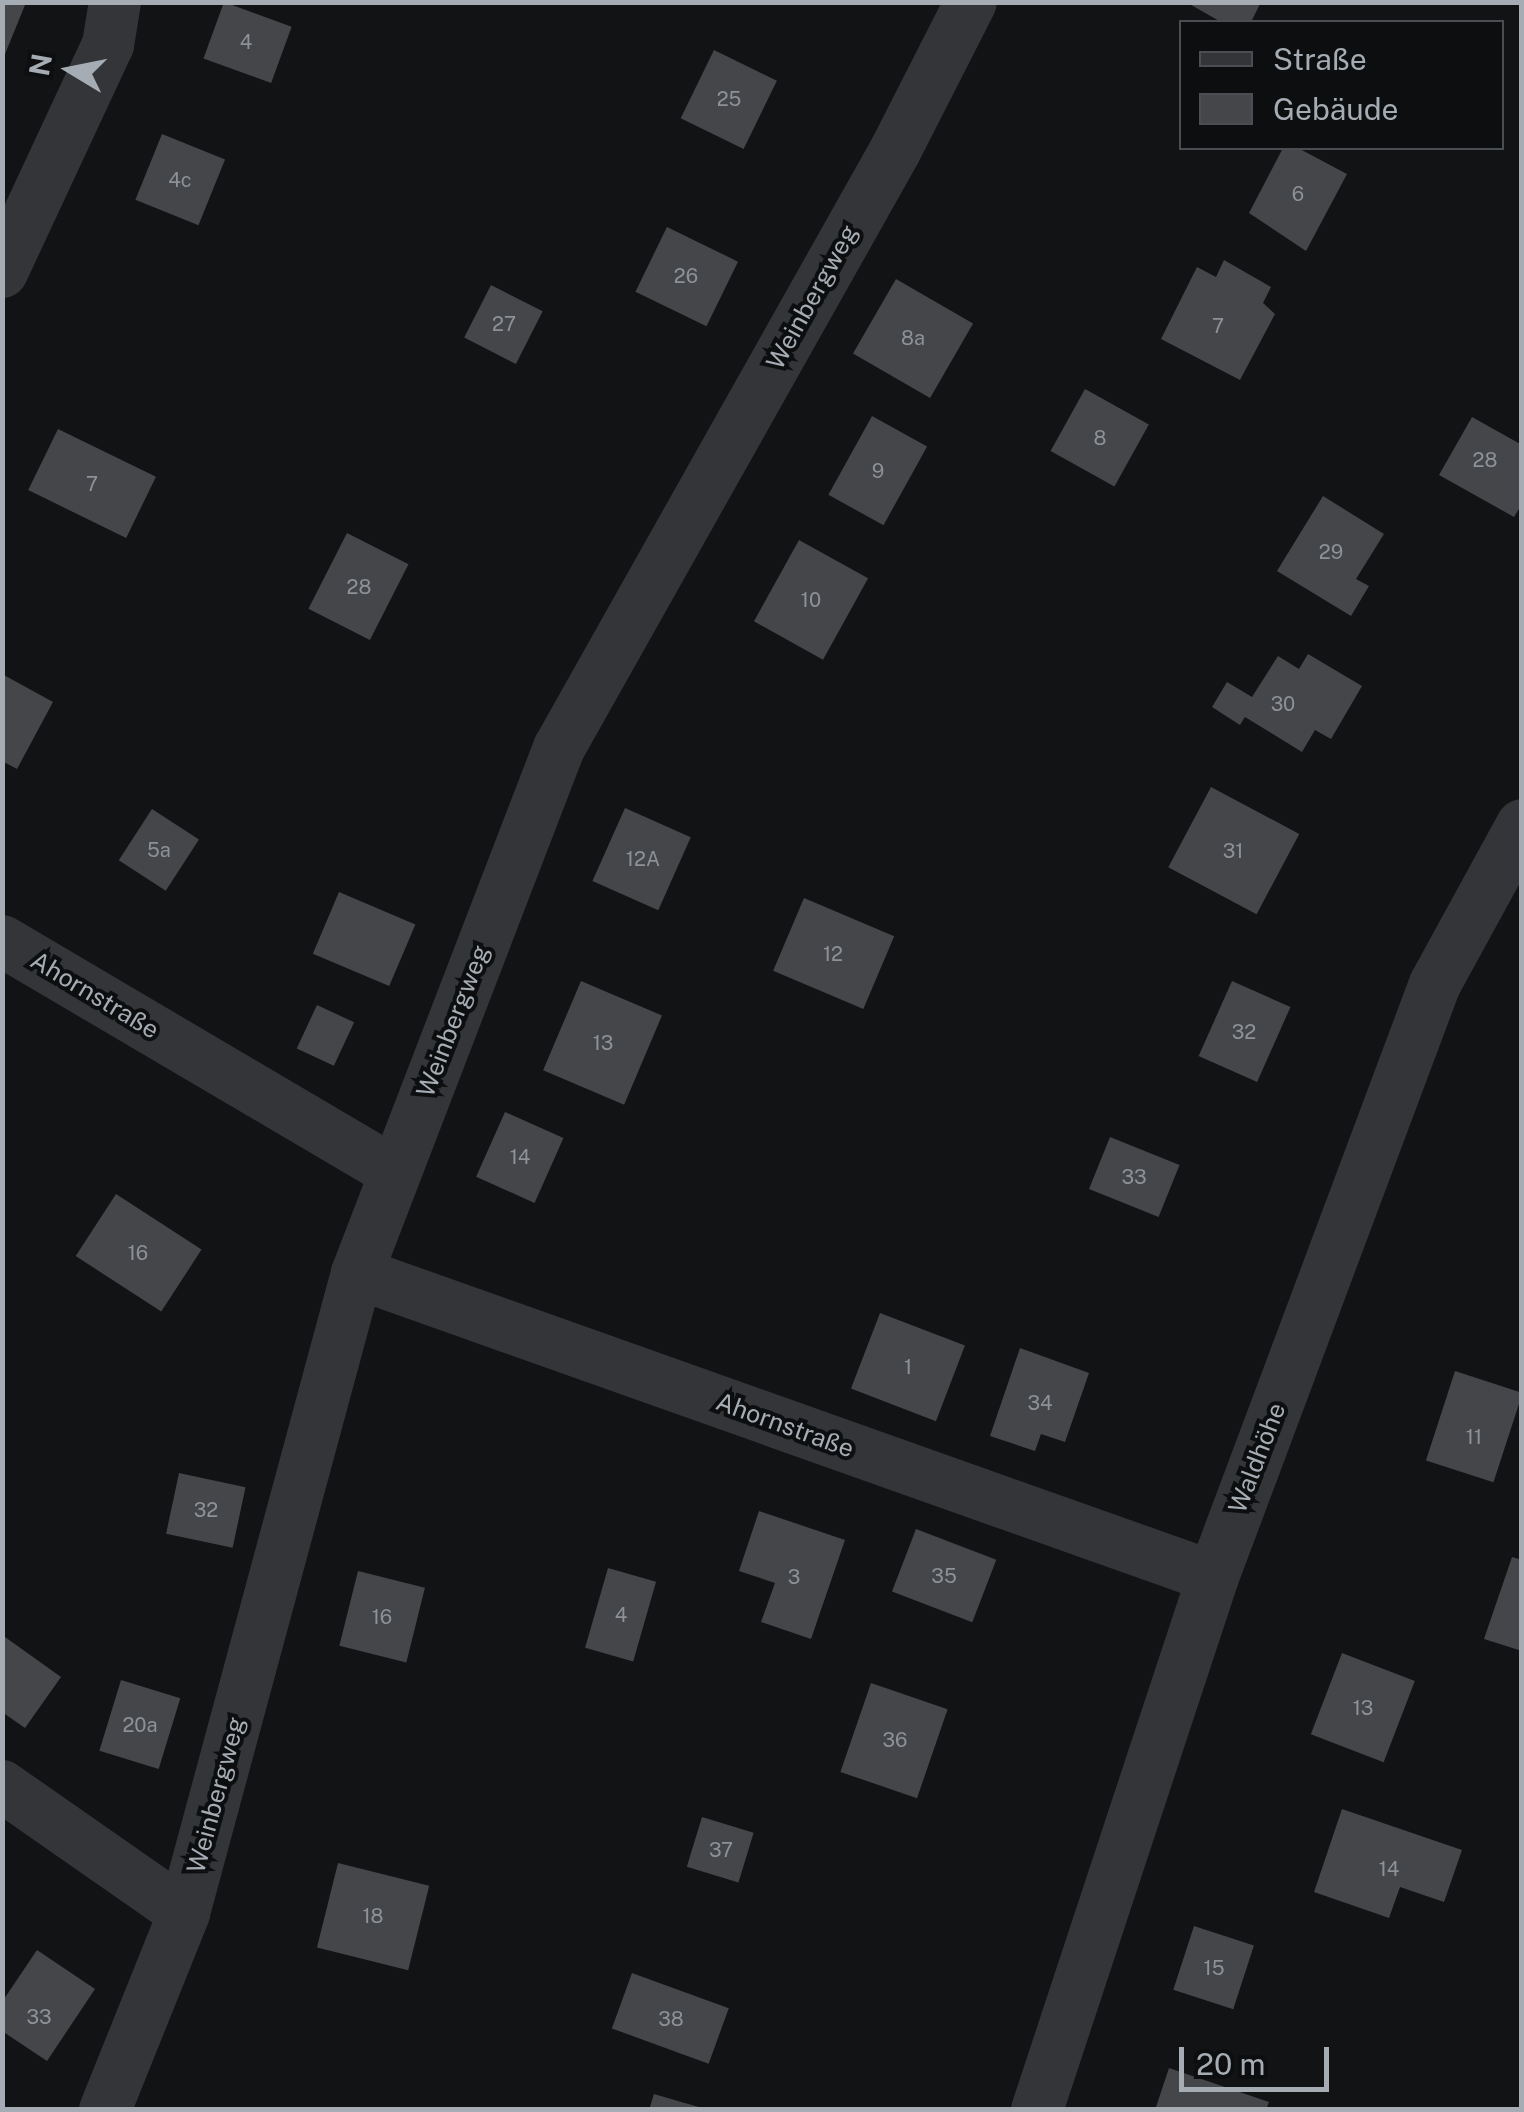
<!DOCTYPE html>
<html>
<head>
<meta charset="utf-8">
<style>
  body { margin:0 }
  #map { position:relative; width:1524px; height:2112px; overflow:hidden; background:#121314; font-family:"Public Sans",sans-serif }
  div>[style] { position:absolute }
  .building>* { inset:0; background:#444649; transform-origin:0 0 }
  .minor>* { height:52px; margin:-26px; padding:0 26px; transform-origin:26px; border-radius:26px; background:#343538 }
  span { translate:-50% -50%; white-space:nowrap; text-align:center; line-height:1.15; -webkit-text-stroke:8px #0d0e0f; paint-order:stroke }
  .number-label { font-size:20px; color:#8d9298 }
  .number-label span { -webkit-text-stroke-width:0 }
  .street-label { font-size:25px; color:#a5acb3 }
  .frame { position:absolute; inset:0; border:5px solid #a5acb3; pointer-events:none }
  .legend { position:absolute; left:1179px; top:20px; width:325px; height:130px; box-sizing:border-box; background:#0d0e0f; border:2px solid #4a4d51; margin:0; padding:12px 18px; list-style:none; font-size:30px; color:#a5acb3 }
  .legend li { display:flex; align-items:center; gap:20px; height:50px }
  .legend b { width:50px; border:2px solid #4a4d51 }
  .north { position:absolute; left:20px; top:20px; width:100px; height:100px; -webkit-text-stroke:8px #0d0e0f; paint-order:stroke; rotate:280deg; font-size:28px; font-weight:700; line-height:40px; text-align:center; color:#a5acb3 }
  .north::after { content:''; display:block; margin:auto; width:35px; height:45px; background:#a5acb3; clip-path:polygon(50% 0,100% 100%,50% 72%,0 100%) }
  .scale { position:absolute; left:1179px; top:2047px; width:150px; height:45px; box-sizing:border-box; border:5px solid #a5acb3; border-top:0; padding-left:12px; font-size:30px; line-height:35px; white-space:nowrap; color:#a5acb3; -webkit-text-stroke:8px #0d0e0f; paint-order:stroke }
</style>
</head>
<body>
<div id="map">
  <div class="building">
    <i style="clip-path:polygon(2px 2px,25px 5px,3px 59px,2px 59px)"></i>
    <i style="left:224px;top:2px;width:72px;height:60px;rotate:20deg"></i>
    <i style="clip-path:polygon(1186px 2px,1261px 2px,1251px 22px,1221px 22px)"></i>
    <i style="left:714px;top:50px;width:70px;height:76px;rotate:26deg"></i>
    <i style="left:162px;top:134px;width:68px;height:71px;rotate:22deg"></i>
    <i style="clip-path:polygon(1283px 148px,1298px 148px,1347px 174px,1306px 251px,1249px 213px)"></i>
    <i style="left:667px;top:227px;width:79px;height:72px;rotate:26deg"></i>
    <i style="clip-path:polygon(1224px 260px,1271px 287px,1263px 303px,1275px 314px,1240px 380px,1161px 339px,1197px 267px,1216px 277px)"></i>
    <i style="left:896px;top:279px;width:89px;height:86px;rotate:30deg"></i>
    <i style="left:491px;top:285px;width:58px;height:59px;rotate:27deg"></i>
    <i style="left:1085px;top:389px;width:73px;height:71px;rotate:29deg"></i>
    <i style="left:872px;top:416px;width:63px;height:90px;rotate:29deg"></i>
    <i style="clip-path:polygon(1472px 417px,1522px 445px,1522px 504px,1514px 517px,1439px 475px)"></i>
    <i style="left:58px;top:429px;width:109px;height:68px;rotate:26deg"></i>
    <i style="clip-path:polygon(1323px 496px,1384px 534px,1356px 579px,1369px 586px,1351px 616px,1277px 571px)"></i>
    <i style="left:347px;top:533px;width:69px;height:85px;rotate:27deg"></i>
    <i style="left:799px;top:540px;width:79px;height:93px;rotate:29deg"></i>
    <i style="clip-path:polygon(1308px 654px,1362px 686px,1331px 739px,1315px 730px,1302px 752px,1245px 717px,1240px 725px,1212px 707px,1227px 682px,1252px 697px,1278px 656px,1299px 669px)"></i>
    <i style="clip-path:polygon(2px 674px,53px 702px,17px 769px,2px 761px)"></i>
    <i style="left:1211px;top:787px;width:100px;height:91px;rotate:28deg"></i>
    <i style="left:625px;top:808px;width:72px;height:80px;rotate:24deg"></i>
    <i style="left:152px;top:809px;width:56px;height:61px;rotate:33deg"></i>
    <i style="left:339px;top:892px;width:83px;height:67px;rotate:23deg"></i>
    <i style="left:804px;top:898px;width:98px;height:79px;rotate:23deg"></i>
    <i style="left:581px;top:981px;width:88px;height:97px;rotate:23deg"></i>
    <i style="left:1232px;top:981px;width:64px;height:82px;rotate:24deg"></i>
    <i style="left:317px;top:1005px;width:41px;height:48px;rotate:25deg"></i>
    <i style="left:505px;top:1112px;width:64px;height:71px;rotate:24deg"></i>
    <i style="left:1110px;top:1137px;width:75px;height:56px;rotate:22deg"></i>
    <i style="left:116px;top:1194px;width:102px;height:74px;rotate:33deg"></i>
    <i style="left:880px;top:1313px;width:91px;height:81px;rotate:21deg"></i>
    <i style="clip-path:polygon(1020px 1348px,1089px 1373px,1065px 1442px,1041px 1434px,1035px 1451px,990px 1436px)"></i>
    <i style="left:1455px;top:1371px;width:71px;height:94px;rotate:18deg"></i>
    <i style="left:179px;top:1473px;width:68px;height:62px;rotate:12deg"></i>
    <i style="clip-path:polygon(759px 1511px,845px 1540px,811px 1639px,761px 1622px,775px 1583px,739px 1571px)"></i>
    <i style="left:916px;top:1529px;width:86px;height:67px;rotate:21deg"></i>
    <i style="clip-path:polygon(1512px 1557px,1522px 1560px,1522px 1651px,1484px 1639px)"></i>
    <i style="left:608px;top:1568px;width:50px;height:83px;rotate:16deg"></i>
    <i style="left:358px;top:1571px;width:69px;height:77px;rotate:14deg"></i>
    <i style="clip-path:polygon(5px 1637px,61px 1677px,25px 1728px,2px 1712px)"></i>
    <i style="left:1342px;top:1653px;width:78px;height:87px;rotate:21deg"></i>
    <i style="left:121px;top:1680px;width:62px;height:74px;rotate:17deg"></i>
    <i style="left:871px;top:1683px;width:81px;height:94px;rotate:19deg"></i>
    <i style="clip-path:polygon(1342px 1809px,1462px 1850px,1444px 1902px,1400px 1887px,1389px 1918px,1314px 1892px)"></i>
    <i style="left:702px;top:1817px;width:54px;height:52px;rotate:17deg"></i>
    <i style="left:338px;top:1863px;width:94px;height:87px;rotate:14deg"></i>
    <i style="left:1194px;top:1926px;width:63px;height:67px;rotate:18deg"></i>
    <i style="clip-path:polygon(37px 1950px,95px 1989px,47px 2061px,2px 2031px,2px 2002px)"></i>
    <i style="left:632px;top:1973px;width:103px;height:59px;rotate:20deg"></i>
    <i style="clip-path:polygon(1169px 2068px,1269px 2102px,1266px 2110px,1155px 2110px)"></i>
    <i style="clip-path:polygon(654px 2094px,702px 2108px,701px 2110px,649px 2110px)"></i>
  </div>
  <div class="minor">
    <i style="left:2px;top:272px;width:251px;rotate:-65deg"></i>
    <i style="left:108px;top:45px;width:44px;rotate:-80.8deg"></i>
    <i style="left:2px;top:941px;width:455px;rotate:30.5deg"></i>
    <i style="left:357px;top:1273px;width:908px;rotate:19.55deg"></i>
    <i style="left:2px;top:1786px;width:222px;rotate:34.9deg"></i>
    <i style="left:105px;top:2110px;width:212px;rotate:-68.1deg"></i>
    <i style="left:184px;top:1913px;width:663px;rotate:-74.87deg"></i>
    <i style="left:357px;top:1273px;width:563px;rotate:-68.96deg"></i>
    <i style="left:559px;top:748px;width:685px;rotate:-60.63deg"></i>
    <i style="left:895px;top:151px;width:167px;rotate:-63deg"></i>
    <i style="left:1037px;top:2110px;width:561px;rotate:-71.73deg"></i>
    <i style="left:1213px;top:1577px;width:633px;rotate:-69.48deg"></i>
    <i style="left:1435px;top:984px;width:181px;rotate:-61.3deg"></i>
  </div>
  <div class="number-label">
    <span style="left:246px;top:42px">4</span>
    <span style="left:729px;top:99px">25</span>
    <span style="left:180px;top:180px">4c</span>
    <span style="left:1298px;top:194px">6</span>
    <span style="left:686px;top:276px">26</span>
    <span style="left:504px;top:324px">27</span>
    <span style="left:1218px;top:326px">7</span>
    <span style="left:913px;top:338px">8a</span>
    <span style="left:1100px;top:438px">8</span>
    <span style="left:1485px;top:460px">28</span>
    <span style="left:878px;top:471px">9</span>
    <span style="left:92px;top:484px">7</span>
    <span style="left:1331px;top:552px">29</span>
    <span style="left:359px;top:587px">28</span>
    <span style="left:811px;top:600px">10</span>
    <span style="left:1283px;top:704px">30</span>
    <span style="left:159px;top:850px">5a</span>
    <span style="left:1233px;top:851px">31</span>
    <span style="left:643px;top:859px">12A</span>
    <span style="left:833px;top:954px">12</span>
    <span style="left:1244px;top:1032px">32</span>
    <span style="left:603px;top:1043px">13</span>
    <span style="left:520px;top:1157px">14</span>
    <span style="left:1134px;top:1177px">33</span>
    <span style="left:138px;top:1253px">16</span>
    <span style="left:908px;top:1367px">1</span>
    <span style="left:1040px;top:1403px">34</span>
    <span style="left:1474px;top:1437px">11</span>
    <span style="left:206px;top:1510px">32</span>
    <span style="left:944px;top:1576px">35</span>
    <span style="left:794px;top:1577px">3</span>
    <span style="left:621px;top:1615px">4</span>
    <span style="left:382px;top:1617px">16</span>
    <span style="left:1363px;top:1708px">13</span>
    <span style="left:140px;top:1725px">20a</span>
    <span style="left:895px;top:1740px">36</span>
    <span style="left:721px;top:1850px">37</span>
    <span style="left:1389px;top:1869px">14</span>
    <span style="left:373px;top:1916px">18</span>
    <span style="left:1214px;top:1968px">15</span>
    <span style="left:39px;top:2017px">33</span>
    <span style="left:671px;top:2019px">38</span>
  </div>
  <div class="street-label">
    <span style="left:812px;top:297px;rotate:-61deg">Weinbergweg</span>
    <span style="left:95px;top:995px;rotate:31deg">Ahornstraße</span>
    <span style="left:453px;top:1021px;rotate:-69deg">Weinbergweg</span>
    <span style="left:785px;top:1425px;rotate:20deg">Ahornstraße</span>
    <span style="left:1257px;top:1458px;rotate:-69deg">Waldhöhe</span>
    <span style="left:216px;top:1795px;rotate:-75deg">Weinbergweg</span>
  </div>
  <div class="frame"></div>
  <ul class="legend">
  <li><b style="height:12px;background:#343538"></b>Straße</li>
  <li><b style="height:28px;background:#444649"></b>Gebäude</li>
  </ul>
  <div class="north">N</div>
  <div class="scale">20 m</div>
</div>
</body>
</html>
